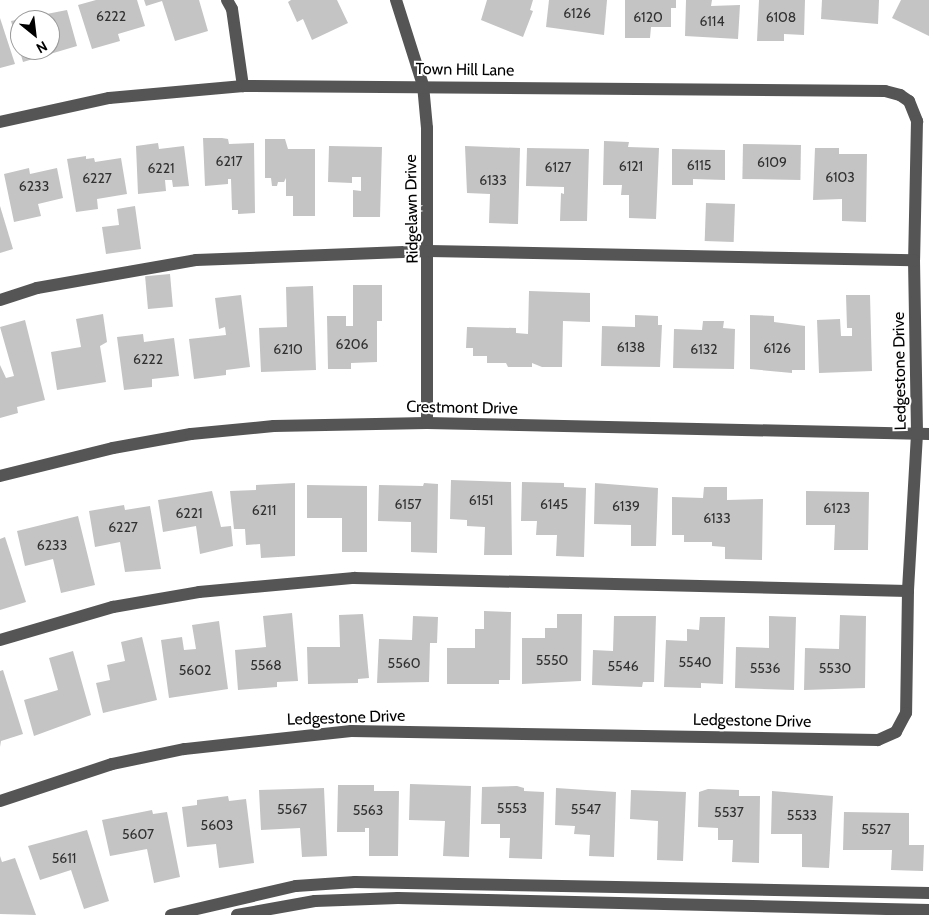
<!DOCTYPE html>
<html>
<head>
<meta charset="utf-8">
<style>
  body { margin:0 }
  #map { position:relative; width:929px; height:915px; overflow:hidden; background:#fff; font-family:Cabin,sans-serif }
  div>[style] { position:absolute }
  .building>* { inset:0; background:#c4c4c4; transform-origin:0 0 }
  .minor>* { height:12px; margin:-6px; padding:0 6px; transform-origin:6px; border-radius:6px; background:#555 }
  span { translate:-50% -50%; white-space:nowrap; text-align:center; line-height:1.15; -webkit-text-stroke:4px #fff; paint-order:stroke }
  .number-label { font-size:14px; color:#313131 }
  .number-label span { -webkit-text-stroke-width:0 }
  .street-label { font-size:16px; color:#000 }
  .north { position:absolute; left:10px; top:10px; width:50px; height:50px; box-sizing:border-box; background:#fff; border:1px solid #999; border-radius:50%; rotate:151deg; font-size:14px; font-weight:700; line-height:20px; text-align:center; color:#000 }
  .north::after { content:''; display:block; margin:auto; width:18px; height:22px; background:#000; clip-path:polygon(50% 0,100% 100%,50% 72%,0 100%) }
</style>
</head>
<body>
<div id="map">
  <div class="building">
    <i style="clip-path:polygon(96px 0,137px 0,145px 26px,118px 34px,120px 41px,92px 49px,78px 5px)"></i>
    <i style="clip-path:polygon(144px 0,199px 0,208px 31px,175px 41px,162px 1px,146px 6px)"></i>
    <i style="clip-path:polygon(291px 0,337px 0,348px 23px,312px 40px,303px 19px,297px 22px,288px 2px)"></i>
    <i style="clip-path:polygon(487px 0,533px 0,530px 10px,533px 11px,523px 37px,481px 20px)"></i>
    <i style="clip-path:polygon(549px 0,607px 0,604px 35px,546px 27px)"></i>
    <i style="clip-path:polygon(625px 0,676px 0,676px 8px,671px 8px,671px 27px,651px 27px,650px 38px,625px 38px)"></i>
    <i style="clip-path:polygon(686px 0,712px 0,711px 6px,740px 5px,738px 39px,685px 36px)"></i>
    <i style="clip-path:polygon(759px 0,805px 0,804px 35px,784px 34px,784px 41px,757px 41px)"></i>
    <i style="clip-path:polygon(822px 0,879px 0,878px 24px,821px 19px)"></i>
    <i style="clip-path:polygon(901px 0,929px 0,929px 36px,892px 18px)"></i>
    <i style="clip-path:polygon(evenodd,67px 10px,77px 46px,23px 62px,11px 21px,67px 10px,20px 20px,50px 20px,50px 50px,20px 50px,20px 20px)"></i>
    <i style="clip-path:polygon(0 18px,15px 64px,0 68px)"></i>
    <i style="clip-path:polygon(203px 138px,222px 138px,228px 139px,229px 144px,254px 143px,255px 213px,238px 214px,238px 210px,232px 210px,231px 179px,228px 179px,228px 184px,205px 186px)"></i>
    <i style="clip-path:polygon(265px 139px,285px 139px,288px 149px,315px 149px,315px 216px,293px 216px,293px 196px,286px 196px,286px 178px,284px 182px,278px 182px,277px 186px,272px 186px,271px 178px,265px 178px)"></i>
    <i style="clip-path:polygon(604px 141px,629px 142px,628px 147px,659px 148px,656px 219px,629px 218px,629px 195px,621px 195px,622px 185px,603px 185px)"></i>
    <i style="clip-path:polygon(158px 143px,159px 149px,184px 146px,189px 186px,173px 187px,172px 180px,165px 180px,166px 191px,138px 194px,136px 146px)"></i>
    <i style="left:743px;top:144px;width:58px;height:35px;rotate:1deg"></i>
    <i style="clip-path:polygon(329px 146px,382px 147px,380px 217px,353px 217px,353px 190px,361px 191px,361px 177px,352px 177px,352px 183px,328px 182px)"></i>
    <i style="clip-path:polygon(465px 146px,520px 148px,518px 224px,489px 223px,490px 194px,467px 193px)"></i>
    <i style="clip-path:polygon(527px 148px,589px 149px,587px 221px,560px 221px,561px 193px,564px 194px,564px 187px,526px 186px)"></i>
    <i style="clip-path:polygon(815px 148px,839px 148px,839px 154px,867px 154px,866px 222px,842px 221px,842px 199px,813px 200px)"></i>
    <i style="clip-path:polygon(672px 149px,725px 150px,725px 180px,693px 179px,693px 185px,672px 185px)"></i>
    <i style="clip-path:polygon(86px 156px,86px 159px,94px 158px,95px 162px,121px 158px,127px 194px,97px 199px,98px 209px,76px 212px,67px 159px)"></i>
    <i style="clip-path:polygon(29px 168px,30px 174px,57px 168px,63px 198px,38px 204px,41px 216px,14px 222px,4px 174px)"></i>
    <i style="left:706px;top:203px;width:29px;height:38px;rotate:2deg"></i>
    <i style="clip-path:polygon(0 206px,13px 249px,0 253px)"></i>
    <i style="clip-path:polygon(135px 206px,141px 249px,106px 254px,102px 227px,119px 225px,117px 209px)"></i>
    <i style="left:170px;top:274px;width:33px;height:25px;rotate:85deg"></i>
    <i style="clip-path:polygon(353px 285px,382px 285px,382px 321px,377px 321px,377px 362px,351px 363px,351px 369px,328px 369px,327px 316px,346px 316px,346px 326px,353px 326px)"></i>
    <i style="clip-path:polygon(313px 286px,316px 370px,261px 372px,259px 328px,287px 327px,286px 287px)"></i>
    <i style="clip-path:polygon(529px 291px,590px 293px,590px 322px,563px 321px,562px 367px,542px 367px,532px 363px,532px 367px,508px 367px,506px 363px,487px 363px,487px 356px,473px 356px,473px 348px,466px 348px,467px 327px,516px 328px,516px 333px,528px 334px)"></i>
    <i style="clip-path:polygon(241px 295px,250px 367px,226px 370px,226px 375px,194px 379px,189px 339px,226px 335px,225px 327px,219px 329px,215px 298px)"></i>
    <i style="clip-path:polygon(846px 295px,870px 295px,872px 371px,819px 373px,817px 320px,840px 319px,841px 336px,852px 336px,852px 328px,847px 328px)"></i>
    <i style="clip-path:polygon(103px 314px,107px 342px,100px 346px,106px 382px,57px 390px,51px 352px,81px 347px,76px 319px)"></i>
    <i style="clip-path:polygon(635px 315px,658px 316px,658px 325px,662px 325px,660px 367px,601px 366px,602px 326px,635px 327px)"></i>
    <i style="clip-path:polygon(750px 315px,774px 316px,774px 322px,805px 326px,805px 370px,792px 370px,792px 373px,750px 369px)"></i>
    <i style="clip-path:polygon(25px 320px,45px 400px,17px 407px,18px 413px,0 418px,0 365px,6px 378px,14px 376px,0 327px)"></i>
    <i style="clip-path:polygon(703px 321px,724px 321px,723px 328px,735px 329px,734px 369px,673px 368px,674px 329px,702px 330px)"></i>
    <i style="clip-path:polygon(143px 334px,144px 342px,174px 338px,179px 376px,152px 379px,152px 387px,124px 390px,117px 337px)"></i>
    <i style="clip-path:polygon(451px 480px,511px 482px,512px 555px,484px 555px,485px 527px,467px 526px,467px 520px,450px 519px)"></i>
    <i style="clip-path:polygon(522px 482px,564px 483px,564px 487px,586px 488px,584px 557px,556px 556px,557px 535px,536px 535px,537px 521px,521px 521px)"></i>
    <i style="clip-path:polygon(295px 483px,295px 556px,261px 558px,260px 544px,246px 545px,245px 529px,234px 529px,230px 491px,256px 490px,256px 485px)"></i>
    <i style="clip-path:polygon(424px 483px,438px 484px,437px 553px,411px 552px,411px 522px,378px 521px,379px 485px,423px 486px)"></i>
    <i style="clip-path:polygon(595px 483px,658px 488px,656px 546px,631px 546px,631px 525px,594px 524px)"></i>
    <i style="clip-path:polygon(307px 485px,367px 486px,367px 552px,342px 552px,342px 518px,307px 518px)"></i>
    <i style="clip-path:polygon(704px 487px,727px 487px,727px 500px,763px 499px,762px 560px,725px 559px,725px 547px,712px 546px,712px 542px,684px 542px,684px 535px,672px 535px,672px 497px,703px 498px)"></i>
    <i style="clip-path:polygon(212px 491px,221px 527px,231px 526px,233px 546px,200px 554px,196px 526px,163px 532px,158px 500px)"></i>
    <i style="clip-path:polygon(806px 491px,869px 492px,868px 550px,834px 550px,835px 525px,806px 525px)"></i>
    <i style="clip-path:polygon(124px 505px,125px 510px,150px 506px,161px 569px,125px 572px,120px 542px,95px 547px,89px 511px)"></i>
    <i style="clip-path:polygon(78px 516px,95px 585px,61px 593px,53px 559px,25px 566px,17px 531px)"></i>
    <i style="clip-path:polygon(5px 537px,26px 602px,0 610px,0 539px)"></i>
    <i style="clip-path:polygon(484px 611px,511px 612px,510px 680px,499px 680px,499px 684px,447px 684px,447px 648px,475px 648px,475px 629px,484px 629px)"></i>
    <i style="clip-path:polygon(292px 613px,298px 681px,277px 682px,277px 687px,238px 690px,235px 650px,266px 647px,263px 616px)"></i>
    <i style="clip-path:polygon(363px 614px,369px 678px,358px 679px,358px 683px,308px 684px,307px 647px,340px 647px,339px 615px)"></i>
    <i style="clip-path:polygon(557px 614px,582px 614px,581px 681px,522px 684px,522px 638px,545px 638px,545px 628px,557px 628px)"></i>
    <i style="clip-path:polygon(840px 615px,866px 616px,865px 688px,804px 690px,805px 648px,839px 649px)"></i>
    <i style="clip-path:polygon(413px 616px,438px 617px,437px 643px,430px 643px,429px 682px,377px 683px,379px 639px,412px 640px)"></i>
    <i style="clip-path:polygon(614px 616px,656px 616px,654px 682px,643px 682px,642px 687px,592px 685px,593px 650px,613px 651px)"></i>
    <i style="clip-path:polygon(769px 616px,796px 617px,794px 690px,735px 688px,736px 647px,769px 648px)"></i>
    <i style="clip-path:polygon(700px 617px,725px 617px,723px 684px,701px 683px,701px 688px,664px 687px,666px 640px,687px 641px,687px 629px,699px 630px)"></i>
    <i style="clip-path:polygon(219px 621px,228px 689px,169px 698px,161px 640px,182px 637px,184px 650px,196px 649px,192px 625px)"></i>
    <i style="clip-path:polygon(142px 637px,157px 700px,103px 713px,96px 683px,110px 680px,107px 665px,125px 661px,121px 642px)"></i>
    <i style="clip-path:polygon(73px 651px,91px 715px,34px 736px,24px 700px,58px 690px,49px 658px)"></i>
    <i style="clip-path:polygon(3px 670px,23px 734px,1px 741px,0 747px,0 671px)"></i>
    <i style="clip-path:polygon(410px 784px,471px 786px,469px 857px,443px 856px,445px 821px,409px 820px)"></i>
    <i style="clip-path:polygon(338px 785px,374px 785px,374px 791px,399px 791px,398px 856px,369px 856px,369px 828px,365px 828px,365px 832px,337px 832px)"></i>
    <i style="clip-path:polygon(517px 786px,524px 788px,524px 791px,544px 792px,542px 859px,509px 858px,510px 838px,500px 838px,500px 824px,481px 824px,482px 787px)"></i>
    <i style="clip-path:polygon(324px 788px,327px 856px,302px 857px,300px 828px,261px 830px,259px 790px)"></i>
    <i style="clip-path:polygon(556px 788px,616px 792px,614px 857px,589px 856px,590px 835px,574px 834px,575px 826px,555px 825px)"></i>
    <i style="clip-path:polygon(708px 789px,739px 790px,739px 796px,760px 796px,759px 863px,732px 862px,733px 840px,718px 840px,718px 828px,698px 827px,699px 792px)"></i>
    <i style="clip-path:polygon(631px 790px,686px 792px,683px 861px,657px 860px,658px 821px,630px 819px)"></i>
    <i style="clip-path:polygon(772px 791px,833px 796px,829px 868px,802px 867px,802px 834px,771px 834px)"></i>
    <i style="clip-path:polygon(228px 796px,229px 801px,246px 799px,254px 863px,219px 868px,216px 844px,187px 847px,182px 807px,197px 805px,197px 800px)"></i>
    <i style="clip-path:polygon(152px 810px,153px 814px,167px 812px,180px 877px,154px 883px,147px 849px,110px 856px,102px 820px)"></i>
    <i style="clip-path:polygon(844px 812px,909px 813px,909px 845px,924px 845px,923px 871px,891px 870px,892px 850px,843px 850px)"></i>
    <i style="clip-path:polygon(87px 830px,109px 901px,84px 909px,71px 870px,40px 880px,28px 846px)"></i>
    <i style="clip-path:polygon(0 856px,2px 862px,15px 858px,36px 915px,0 914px)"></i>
  </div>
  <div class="minor">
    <i style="left:227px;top:0;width:10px;rotate:61deg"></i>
    <i style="left:232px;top:9px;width:78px;rotate:81.9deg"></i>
    <i style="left:396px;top:0;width:89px;rotate:72.4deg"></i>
    <i style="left:423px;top:85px;width:43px;rotate:84.7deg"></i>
    <i style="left:427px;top:128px;width:295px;rotate:90deg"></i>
    <i style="left:0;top:122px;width:112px;rotate:-12.4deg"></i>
    <i style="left:109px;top:98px;width:135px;rotate:-5.1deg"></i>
    <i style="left:243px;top:86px;width:642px;rotate:0.45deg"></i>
    <i style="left:885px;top:91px;width:16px;rotate:15deg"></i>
    <i style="left:900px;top:95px;width:11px;rotate:34deg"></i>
    <i style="left:909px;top:101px;width:22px;rotate:68deg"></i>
    <i style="left:917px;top:121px;width:139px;rotate:91.2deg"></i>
    <i style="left:914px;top:260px;width:174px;rotate:89deg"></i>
    <i style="left:917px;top:434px;width:157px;rotate:93.3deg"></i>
    <i style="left:908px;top:591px;width:122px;rotate:90.9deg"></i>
    <i style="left:906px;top:713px;width:21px;rotate:118deg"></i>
    <i style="left:896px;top:732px;width:20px;rotate:156deg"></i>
    <i style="left:878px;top:740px;width:527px;rotate:-179.02deg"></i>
    <i style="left:351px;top:731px;width:168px;rotate:173.8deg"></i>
    <i style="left:184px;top:749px;width:74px;rotate:168.2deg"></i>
    <i style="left:112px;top:764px;width:118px;rotate:161.7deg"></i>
    <i style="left:0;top:300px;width:39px;rotate:-18deg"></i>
    <i style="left:37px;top:288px;width:161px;rotate:-10deg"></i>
    <i style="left:196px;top:260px;width:233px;rotate:-2.2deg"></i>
    <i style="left:429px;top:251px;width:485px;rotate:1.1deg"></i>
    <i style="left:0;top:476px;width:116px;rotate:-13.9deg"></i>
    <i style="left:113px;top:448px;width:79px;rotate:-10.2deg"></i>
    <i style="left:191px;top:434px;width:83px;rotate:-5.5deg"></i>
    <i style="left:274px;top:426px;width:153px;rotate:-1.1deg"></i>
    <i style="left:427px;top:423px;width:502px;rotate:1.26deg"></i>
    <i style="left:0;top:640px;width:118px;rotate:-16.3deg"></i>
    <i style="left:113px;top:607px;width:87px;rotate:-9.9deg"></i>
    <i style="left:199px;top:592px;width:156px;rotate:-5.2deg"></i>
    <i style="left:354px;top:578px;width:554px;rotate:1.34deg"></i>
    <i style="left:171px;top:915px;width:128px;rotate:-13.1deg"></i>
    <i style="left:296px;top:886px;width:59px;rotate:-3.9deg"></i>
    <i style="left:355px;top:882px;width:574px;rotate:1.1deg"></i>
    <i style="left:237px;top:915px;width:79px;rotate:-10.2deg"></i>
    <i style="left:315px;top:901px;width:83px;rotate:-2.1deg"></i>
    <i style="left:398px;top:898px;width:531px;rotate:1.29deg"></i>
  </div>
  <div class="number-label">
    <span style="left:577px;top:13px">6126</span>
    <span style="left:111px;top:16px">6222</span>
    <span style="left:648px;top:17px">6120</span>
    <span style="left:781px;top:17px">6108</span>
    <span style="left:712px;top:21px">6114</span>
    <span style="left:229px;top:161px">6217</span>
    <span style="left:772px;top:162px">6109</span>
    <span style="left:699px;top:165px">6115</span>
    <span style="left:631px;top:166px">6121</span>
    <span style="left:558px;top:167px">6127</span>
    <span style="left:161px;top:168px">6221</span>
    <span style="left:840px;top:177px">6103</span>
    <span style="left:97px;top:178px">6227</span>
    <span style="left:493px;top:180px">6133</span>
    <span style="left:34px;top:186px">6233</span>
    <span style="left:352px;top:344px">6206</span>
    <span style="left:631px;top:347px">6138</span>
    <span style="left:777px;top:348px">6126</span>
    <span style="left:288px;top:349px">6210</span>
    <span style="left:704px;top:349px">6132</span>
    <span style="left:148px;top:359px">6222</span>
    <span style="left:481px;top:500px">6151</span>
    <span style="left:408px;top:504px">6157</span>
    <span style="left:554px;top:504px">6145</span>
    <span style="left:626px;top:506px">6139</span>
    <span style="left:837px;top:508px">6123</span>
    <span style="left:264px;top:510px">6211</span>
    <span style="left:189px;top:513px">6221</span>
    <span style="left:717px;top:518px">6133</span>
    <span style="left:123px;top:527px">6227</span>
    <span style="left:52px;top:545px">6233</span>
    <span style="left:552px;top:660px">5550</span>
    <span style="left:695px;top:662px">5540</span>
    <span style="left:404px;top:663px">5560</span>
    <span style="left:266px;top:665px">5568</span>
    <span style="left:623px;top:666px">5546</span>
    <span style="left:765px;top:668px">5536</span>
    <span style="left:835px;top:668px">5530</span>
    <span style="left:195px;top:670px">5602</span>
    <span style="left:512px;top:808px">5553</span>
    <span style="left:292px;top:809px">5567</span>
    <span style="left:586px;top:809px">5547</span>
    <span style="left:368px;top:810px">5563</span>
    <span style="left:729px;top:812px">5537</span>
    <span style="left:802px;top:815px">5533</span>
    <span style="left:217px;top:825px">5603</span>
    <span style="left:876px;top:829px">5527</span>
    <span style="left:138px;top:834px">5607</span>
    <span style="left:64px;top:858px">5611</span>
  </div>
  <div class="street-label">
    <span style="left:465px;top:70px;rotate:1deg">Town Hill Lane</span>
    <span style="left:412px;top:209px;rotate:-91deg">Ridgelawn Drive</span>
    <span style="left:900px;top:371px;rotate:-91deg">Ledgestone Drive</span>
    <span style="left:462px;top:408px;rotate:1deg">Crestmont Drive</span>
    <span style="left:346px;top:718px;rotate:-2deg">Ledgestone Drive</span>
    <span style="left:752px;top:721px;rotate:1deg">Ledgestone Drive</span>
  </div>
  <div class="north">N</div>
</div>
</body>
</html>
